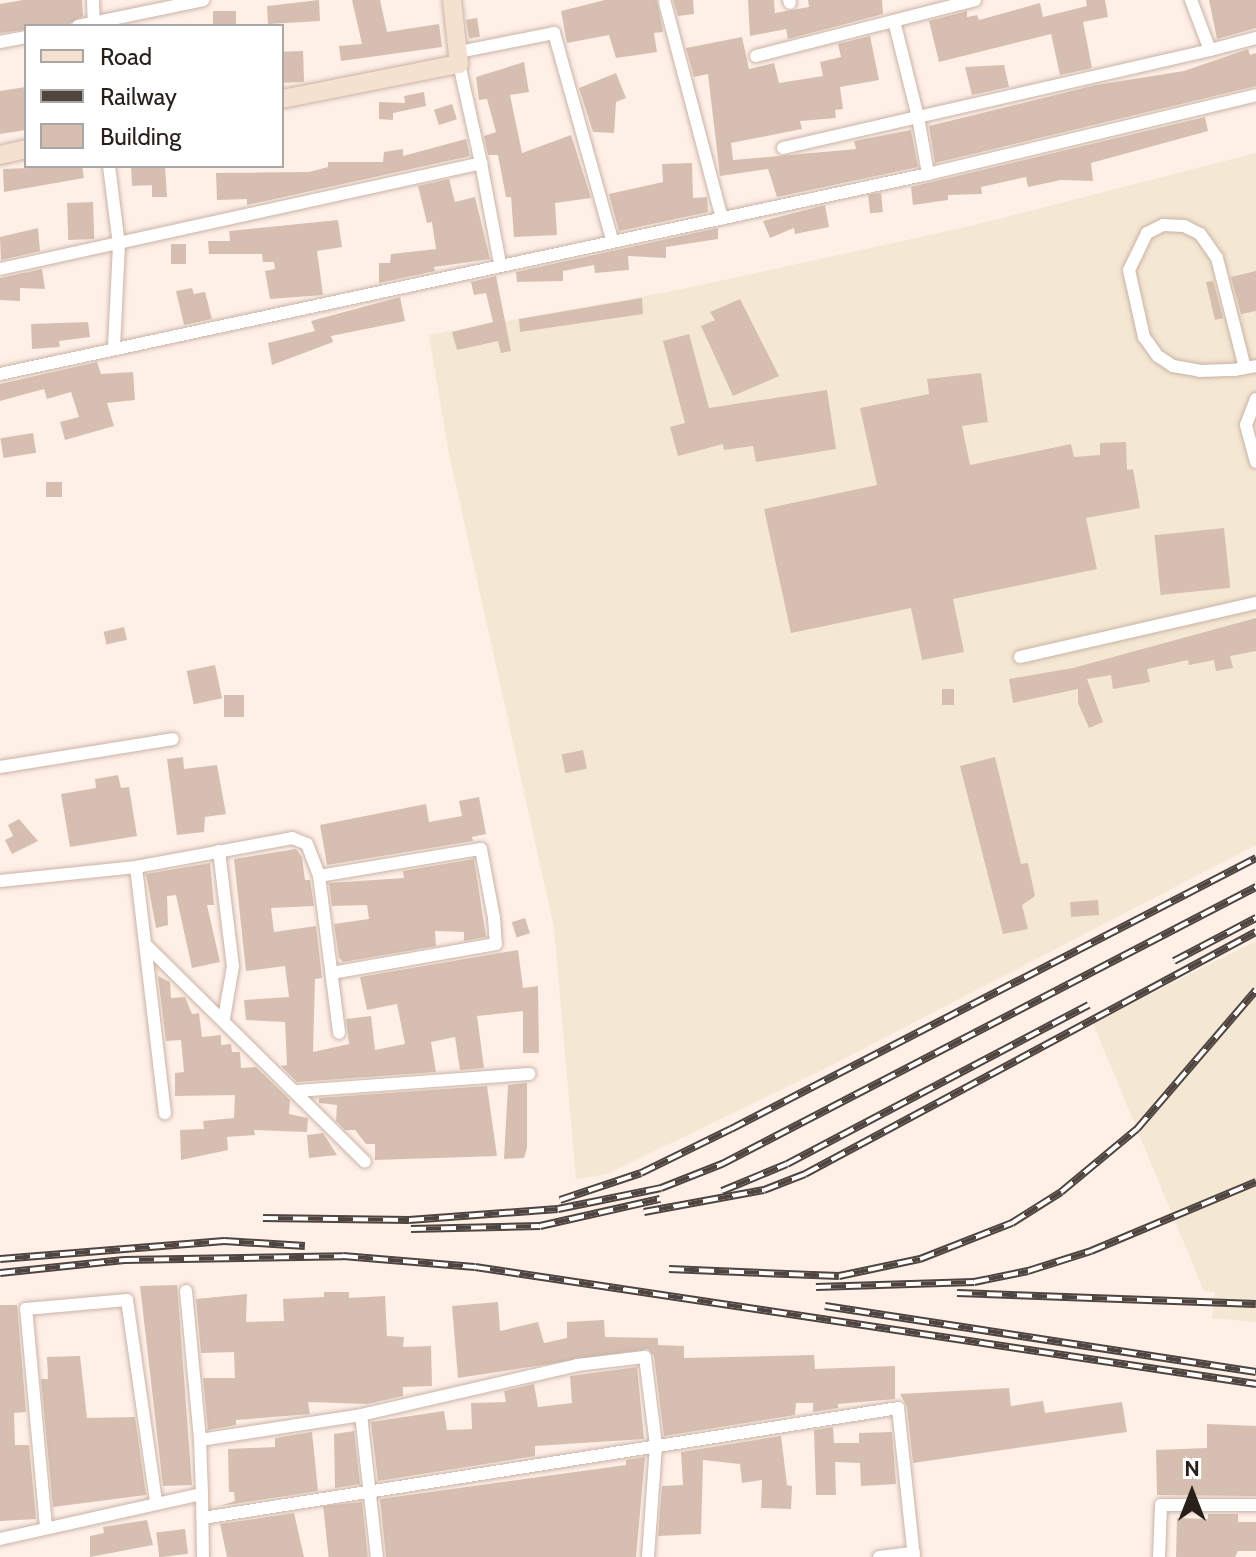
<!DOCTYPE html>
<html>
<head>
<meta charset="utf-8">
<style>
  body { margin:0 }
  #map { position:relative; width:1256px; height:1557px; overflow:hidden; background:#feefe7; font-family:Cabin,sans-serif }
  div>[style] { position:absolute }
  .industrial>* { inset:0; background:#f4e7d3 }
  .building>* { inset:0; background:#d6bfb1; transform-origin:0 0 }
  .roads { filter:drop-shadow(0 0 2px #cab3a5) drop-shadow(0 0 2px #cab3a5) }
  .street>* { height:12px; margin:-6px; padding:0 6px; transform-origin:6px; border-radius:6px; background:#fff }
  .secondary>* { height:18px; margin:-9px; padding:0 9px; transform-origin:9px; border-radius:9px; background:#f4e1cf }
  .rail>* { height:8px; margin-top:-4px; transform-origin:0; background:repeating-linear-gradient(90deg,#fff 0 15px,#4f4540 0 30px); box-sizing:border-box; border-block:2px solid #4f4540 }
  span { translate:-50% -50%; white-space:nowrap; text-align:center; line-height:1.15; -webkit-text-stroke:8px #fff; paint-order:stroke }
  .legend { position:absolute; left:24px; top:24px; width:260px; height:144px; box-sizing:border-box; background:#fff; border:2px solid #a9a6a4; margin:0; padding:10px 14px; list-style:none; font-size:24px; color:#28201b }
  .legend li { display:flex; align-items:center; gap:16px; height:40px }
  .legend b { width:40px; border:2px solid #a9a6a4 }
  .north { position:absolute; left:1152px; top:1453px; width:80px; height:80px; -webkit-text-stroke:6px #fff; paint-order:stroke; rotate:0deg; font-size:22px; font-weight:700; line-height:32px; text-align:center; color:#28201b }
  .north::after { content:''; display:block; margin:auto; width:28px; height:36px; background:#28201b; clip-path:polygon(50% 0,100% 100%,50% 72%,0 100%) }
</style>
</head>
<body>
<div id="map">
  <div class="industrial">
    <i style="clip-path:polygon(1256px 153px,1256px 845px,828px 1067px,607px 1174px,576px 1179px,554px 927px,449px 454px,429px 335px,683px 289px,971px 226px)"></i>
    <i style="clip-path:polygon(1256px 941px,1256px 1322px,1212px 1318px,1215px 1292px,1204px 1291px,1093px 1023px)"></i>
  </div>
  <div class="building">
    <i style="clip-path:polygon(23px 0,82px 0,83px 16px,69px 24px,0 33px,0 4px)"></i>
    <i style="clip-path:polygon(319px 0,320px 21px,268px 24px,267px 6px)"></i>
    <i style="clip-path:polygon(352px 0,380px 0,387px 32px,439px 24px,442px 47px,341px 61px,339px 46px,362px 44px)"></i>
    <i style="clip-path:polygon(605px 0,657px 0,663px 32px,654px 33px,657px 52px,616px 58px,609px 35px,567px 43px,561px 11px)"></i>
    <i style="clip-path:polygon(673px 0,693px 0,694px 14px,678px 16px)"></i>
    <i style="clip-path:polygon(748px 0,774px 0,775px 13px,809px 7px,808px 0,882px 0,883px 14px,788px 39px,786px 29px,750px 36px)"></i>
    <i style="clip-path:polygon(1086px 0,1105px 0,1108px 17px,1083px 22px,1092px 68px,1060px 75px,1051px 34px,939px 62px,929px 21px,967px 11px,967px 17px,977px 15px,979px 20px,1040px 3px,1043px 17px,1087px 6px)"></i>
    <i style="clip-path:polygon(1209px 0,1256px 0,1256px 28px,1217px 39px)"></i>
    <i style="left:236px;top:11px;width:15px;height:23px;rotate:90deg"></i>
    <i style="left:477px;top:18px;width:19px;height:11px;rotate:81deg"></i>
    <i style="clip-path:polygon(870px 36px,879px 80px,840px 87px,843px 109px,835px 110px,836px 118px,800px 121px,802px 129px,731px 143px,733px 160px,856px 149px,854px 141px,911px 130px,918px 167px,777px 197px,768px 169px,720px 176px,708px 74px,694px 77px,686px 48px,742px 37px,749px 69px,774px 63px,779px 83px,823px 76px,820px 62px,841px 57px,838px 44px)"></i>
    <i style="clip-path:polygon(1248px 49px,1250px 55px,1256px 53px,1256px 86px,935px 163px,929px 126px,1096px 85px,1184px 71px)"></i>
    <i style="left:303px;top:51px;width:31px;height:21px;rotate:88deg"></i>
    <i style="clip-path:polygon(524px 62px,529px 92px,510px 95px,522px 153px,571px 135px,591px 198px,555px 203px,557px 235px,514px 237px,511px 197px,506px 197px,498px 155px,488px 155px,484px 136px,496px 132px,487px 99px,479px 100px,476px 77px)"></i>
    <i style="clip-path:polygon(1004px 65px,1009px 87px,972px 95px,965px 67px)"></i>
    <i style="clip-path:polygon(616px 73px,626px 98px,616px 102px,614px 133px,593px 132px,579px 88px)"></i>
    <i style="clip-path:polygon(26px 87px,26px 130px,0 134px,0 91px)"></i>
    <i style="clip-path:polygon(424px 92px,426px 106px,393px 113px,393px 120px,379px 119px,379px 102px,405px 103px,404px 96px)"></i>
    <i style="left:452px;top:104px;width:16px;height:19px;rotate:72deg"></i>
    <i style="clip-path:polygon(1205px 117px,1208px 131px,1091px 163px,1093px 181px,1061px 180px,1028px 187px,1026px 177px,981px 187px,982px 194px,948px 195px,948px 200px,913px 205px,911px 187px)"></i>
    <i style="clip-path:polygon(466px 139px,470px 156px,247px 205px,247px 199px,217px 200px,216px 173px,309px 172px,328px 167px,328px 162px,383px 162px,384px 152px,403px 149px,403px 156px)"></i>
    <i style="clip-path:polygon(692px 163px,693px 198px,707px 197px,708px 212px,619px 231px,609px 194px,663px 182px,662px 164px)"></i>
    <i style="clip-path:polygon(82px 166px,84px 178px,4px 192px,3px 169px)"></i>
    <i style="clip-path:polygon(131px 166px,165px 166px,167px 197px,152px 197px,152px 185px,132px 186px)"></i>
    <i style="clip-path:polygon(449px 179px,455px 202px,475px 197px,490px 259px,434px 267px,435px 271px,379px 283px,379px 263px,390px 263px,391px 254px,436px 249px,432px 222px,427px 223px,418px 186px)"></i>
    <i style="left:881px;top:193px;width:19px;height:13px;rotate:84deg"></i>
    <i style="left:93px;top:202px;width:37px;height:26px;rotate:88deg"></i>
    <i style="clip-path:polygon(825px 205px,829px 227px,795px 234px,794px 228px,770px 238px,763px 221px)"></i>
    <i style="clip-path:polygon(338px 220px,342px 247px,317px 251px,323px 295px,270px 299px,265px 271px,275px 269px,274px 262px,263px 262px,262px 254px,209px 254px,208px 241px,230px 241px,229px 231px)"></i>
    <i style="clip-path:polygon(38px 228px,40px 251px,1px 260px,0 237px)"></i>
    <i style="clip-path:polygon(718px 228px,718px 239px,666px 247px,666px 258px,628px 256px,629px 270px,595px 273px,594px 265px,563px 271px,563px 281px,517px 282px,516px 272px)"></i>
    <i style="left:171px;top:244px;width:15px;height:20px"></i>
    <i style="clip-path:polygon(42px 269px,45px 289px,20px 288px,20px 301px,0 300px,0 278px)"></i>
    <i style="clip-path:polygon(1256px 271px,1256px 311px,1241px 314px,1231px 277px)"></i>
    <i style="clip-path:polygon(496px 276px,511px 351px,501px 353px,498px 341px,457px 350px,452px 332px,493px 322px,486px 293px,474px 295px,471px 282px)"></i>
    <i style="clip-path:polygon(1213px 281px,1223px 318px,1215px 320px,1206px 282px)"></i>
    <i style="clip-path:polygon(192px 288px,194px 294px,205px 292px,212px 319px,184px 325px,176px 291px)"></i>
    <i style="clip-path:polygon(400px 297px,405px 321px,331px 336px,333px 342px,272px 365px,268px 343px,315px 331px,311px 321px)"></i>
    <i style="clip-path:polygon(642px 298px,643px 314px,520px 332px,519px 319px)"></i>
    <i style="clip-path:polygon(740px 299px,779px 376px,733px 396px,701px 326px,715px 320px,710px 312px)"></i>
    <i style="clip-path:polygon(88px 322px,90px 337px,59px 341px,60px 347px,32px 349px,31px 324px)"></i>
    <i style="clip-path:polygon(689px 334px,709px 408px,827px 390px,836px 449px,756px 462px,753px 446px,724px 450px,723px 444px,678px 456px,670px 427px,685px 423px,663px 341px)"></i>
    <i style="clip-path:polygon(97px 362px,101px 374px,133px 372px,135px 400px,107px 403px,114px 426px,65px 440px,60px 422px,79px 417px,71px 392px,47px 399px,44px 389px,0 401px,0 384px)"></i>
    <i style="clip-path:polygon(981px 373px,988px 422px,962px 426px,970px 465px,1071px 444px,1074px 457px,1100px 455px,1100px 443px,1126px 442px,1127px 470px,1133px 469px,1140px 508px,1086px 518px,1097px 569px,953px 599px,964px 652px,922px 660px,911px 608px,791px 633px,764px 509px,877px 485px,860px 408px,929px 394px,927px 379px)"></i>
    <i style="left:33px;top:433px;width:20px;height:33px;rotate:81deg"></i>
    <i style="left:46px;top:482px;width:16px;height:15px"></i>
    <i style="left:1224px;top:528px;width:60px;height:70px;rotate:84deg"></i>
    <i style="clip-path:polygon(1256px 618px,1256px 651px,1230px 656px,1233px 668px,1216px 671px,1214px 660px,1189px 665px,1188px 660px,1147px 669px,1150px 682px,1113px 689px,1111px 675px,1087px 679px,1103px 722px,1089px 728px,1078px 703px,1078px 689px,1013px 703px,1009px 679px,1073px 668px)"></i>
    <i style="left:124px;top:627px;width:13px;height:21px;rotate:77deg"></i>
    <i style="left:215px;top:665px;width:34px;height:29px;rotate:78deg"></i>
    <i style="left:942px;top:689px;width:12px;height:16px"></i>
    <i style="left:244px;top:695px;width:22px;height:20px;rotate:90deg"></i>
    <i style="left:583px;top:750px;width:19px;height:22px;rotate:78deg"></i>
    <i style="clip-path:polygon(183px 757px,184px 769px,217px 765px,226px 814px,205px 817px,204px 832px,177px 835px,167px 759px)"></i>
    <i style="clip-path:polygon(995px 757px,1021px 864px,1028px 863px,1035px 896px,1022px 905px,1028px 929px,1003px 934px,960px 766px)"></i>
    <i style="clip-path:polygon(118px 775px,121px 788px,129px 787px,137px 836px,70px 847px,61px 794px,96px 788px,95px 779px)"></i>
    <i style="clip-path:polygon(479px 797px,486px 834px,472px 837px,473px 841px,327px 865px,320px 825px,426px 804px,429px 822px,462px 816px,459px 801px)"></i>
    <i style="clip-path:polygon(19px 819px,38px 841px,12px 854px,5px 840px,13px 836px,8px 825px)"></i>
    <i style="clip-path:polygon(296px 849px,302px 857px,305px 880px,310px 880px,314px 906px,271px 908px,274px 932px,316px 926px,322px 978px,315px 979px,313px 1052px,349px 1044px,346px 1019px,371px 1016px,375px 1050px,405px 1044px,397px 1004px,367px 1010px,360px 977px,518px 950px,523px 988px,538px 986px,539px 1053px,523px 1053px,523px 1011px,477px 1016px,484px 1068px,460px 1070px,455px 1037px,431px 1042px,436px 1072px,297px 1082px,281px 1066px,287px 1065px,285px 1022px,246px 1020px,244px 1000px,289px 997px,285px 966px,246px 971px,234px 859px)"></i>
    <i style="clip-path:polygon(474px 859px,486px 937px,464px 941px,464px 932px,435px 931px,436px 946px,343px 962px,339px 958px,334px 924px,369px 919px,367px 905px,332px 906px,329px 883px,404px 878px,403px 871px)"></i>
    <i style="clip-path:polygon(210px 863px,214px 905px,207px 905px,220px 962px,192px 968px,176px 895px,167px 896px,168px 925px,156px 928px,146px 874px)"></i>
    <i style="left:1098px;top:900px;width:15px;height:28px;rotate:86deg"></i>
    <i style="left:525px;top:918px;width:16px;height:14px;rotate:72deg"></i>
    <i style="clip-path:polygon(158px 976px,170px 982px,171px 998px,185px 997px,192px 1014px,199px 1013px,202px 1037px,221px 1035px,221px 1045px,231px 1044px,232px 1052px,240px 1052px,241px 1068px,256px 1067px,290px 1100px,289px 1114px,308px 1118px,307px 1132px,254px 1130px,255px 1135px,227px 1137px,228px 1150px,181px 1160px,180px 1130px,204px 1129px,203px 1121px,234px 1118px,235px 1095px,175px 1096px,175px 1073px,184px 1072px,181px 1040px,166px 1041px)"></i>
    <i style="clip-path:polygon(527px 1083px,527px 1148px,524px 1158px,504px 1159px,508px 1085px)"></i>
    <i style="clip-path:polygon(487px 1086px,497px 1156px,375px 1160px,375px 1144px,366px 1144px,355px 1130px,345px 1130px,336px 1121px,337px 1105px,319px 1103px,319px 1098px)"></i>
    <i style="clip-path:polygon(323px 1133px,337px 1155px,309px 1158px,307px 1135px)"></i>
    <i style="clip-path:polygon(177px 1285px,192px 1485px,163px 1486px,140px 1286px)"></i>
    <i style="clip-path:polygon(324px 1292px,349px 1292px,349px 1298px,385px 1296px,387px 1336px,404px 1337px,403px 1347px,431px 1346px,432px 1386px,403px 1387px,403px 1396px,367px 1404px,308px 1402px,310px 1414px,236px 1420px,236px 1425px,208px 1430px,203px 1378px,235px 1378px,234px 1352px,201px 1353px,196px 1299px,247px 1294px,246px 1322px,284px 1321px,283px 1299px,324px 1297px)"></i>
    <i style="clip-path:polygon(498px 1302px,500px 1331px,538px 1322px,544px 1343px,567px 1338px,567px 1322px,604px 1320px,605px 1337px,658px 1338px,658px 1345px,684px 1346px,684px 1358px,814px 1355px,815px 1369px,895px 1366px,895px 1399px,838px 1404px,838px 1408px,813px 1412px,813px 1403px,796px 1403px,795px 1415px,664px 1436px,654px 1356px,648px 1349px,458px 1378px,452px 1306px)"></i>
    <i style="clip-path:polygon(0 1305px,17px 1305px,26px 1412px,14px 1413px,15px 1445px,29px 1445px,36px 1519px,0 1521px)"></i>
    <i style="clip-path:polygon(80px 1356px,87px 1418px,135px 1417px,146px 1495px,53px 1507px,41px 1379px,48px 1379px,47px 1357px)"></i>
    <i style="clip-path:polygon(637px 1367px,644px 1439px,535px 1446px,535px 1456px,378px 1481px,371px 1422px,444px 1411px,447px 1430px,472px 1429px,471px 1403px,506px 1402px,504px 1391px,534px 1384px,538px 1407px,572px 1403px,570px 1376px)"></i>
    <i style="clip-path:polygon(1009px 1388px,1011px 1406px,1043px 1401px,1045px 1413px,1122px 1402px,1127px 1432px,913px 1463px,907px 1407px,900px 1394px)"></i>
    <i style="clip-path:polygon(1207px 1424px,1256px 1426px,1256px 1496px,1157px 1495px,1156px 1450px,1207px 1448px)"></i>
    <i style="clip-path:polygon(833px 1427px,834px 1443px,859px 1443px,859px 1433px,892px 1432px,896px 1484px,861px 1486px,860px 1463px,835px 1462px,836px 1495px,816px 1495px,814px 1430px)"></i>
    <i style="clip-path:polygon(354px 1431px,360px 1484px,335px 1488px,334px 1434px)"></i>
    <i style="clip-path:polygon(312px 1432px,318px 1491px,220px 1506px,235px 1501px,234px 1492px,229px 1492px,228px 1449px,275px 1447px,275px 1438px)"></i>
    <i style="clip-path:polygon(781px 1436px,787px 1485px,792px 1486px,791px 1509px,761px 1508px,762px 1480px,742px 1483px,740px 1464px,703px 1460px,701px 1534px,658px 1536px,662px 1486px,683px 1485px,681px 1452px)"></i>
    <i style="clip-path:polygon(645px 1457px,636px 1557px,386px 1557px,380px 1499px,626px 1465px,626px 1460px)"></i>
    <i style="left:362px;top:1502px;width:55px;height:39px;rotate:84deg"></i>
    <i style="clip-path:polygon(294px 1513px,304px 1557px,227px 1557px,220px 1524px)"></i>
    <i style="clip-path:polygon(1208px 1514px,1238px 1514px,1238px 1522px,1256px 1522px,1256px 1551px,1238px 1551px,1235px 1557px,1176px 1557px,1177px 1518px,1208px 1519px)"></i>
    <i style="clip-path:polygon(147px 1520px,153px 1545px,90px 1557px,90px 1536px,104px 1533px,103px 1527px)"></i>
    <i style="left:185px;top:1529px;width:25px;height:29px;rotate:83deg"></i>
  </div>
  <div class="roads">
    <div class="street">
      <i style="left:93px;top:0;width:26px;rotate:88deg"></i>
      <i style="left:789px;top:0;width:3px;rotate:72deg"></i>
      <i style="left:1191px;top:0;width:53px;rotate:69.2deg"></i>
      <i style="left:1210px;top:50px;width:48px;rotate:-14.6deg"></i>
      <i style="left:665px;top:3px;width:223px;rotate:75.2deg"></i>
      <i style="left:894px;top:21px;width:99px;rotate:76deg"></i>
      <i style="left:918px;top:117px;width:300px;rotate:-12.9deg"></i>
      <i style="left:78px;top:26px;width:128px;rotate:-11.7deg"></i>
      <i style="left:0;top:42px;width:26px;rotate:-11deg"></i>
      <i style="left:459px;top:52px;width:97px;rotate:-11.3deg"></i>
      <i style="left:554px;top:33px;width:214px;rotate:74.3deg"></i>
      <i style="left:756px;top:56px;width:226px;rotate:-14.3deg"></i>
      <i style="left:783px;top:148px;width:139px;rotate:-12.9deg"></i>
      <i style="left:918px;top:117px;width:58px;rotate:80deg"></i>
      <i style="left:481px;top:163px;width:103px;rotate:79.3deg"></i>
      <i style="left:109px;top:166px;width:80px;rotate:82.8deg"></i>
      <i style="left:119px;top:245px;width:104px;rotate:92.8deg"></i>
      <i style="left:0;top:269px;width:493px;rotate:-12.4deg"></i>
      <i style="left:481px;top:163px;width:101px;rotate:-102.5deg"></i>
      <i style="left:1245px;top:368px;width:114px;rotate:-104.3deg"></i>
      <i style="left:1217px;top:258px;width:29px;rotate:-125deg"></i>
      <i style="left:1200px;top:234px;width:18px;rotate:-153deg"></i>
      <i style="left:1184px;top:226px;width:21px;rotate:-177deg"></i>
      <i style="left:1163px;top:225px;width:18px;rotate:153deg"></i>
      <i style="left:1147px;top:233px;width:41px;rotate:115.9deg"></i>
      <i style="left:1129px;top:270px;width:69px;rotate:77.4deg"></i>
      <i style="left:1144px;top:337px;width:24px;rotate:54deg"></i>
      <i style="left:1158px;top:356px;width:18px;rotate:34deg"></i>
      <i style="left:1173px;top:366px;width:27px;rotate:10deg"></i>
      <i style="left:1200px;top:371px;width:34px;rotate:-2deg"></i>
      <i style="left:1234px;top:370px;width:22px;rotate:-10deg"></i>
      <i style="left:0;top:374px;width:949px;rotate:-12.16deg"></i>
      <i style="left:928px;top:174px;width:337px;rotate:-13.5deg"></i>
      <i style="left:1256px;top:399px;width:28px;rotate:111deg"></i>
      <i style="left:1246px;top:425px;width:38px;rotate:75deg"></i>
      <i style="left:1020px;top:657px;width:242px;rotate:-12.9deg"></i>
      <i style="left:0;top:767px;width:175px;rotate:-9.2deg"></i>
      <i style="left:219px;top:851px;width:116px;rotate:83.1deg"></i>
      <i style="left:233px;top:966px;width:53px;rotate:99.8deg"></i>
      <i style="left:136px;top:867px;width:248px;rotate:83.3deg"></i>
      <i style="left:319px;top:876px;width:164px;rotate:-9.5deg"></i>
      <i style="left:481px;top:849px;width:70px;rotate:79.3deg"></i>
      <i style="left:494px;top:918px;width:26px;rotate:86deg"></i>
      <i style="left:496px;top:944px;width:167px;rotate:170deg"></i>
      <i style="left:0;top:881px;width:137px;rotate:-5.9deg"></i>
      <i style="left:136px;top:867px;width:159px;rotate:-10.5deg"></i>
      <i style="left:292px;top:838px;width:16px;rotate:22deg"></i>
      <i style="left:307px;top:844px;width:34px;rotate:69deg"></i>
      <i style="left:319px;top:876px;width:158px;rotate:82.7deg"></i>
      <i style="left:148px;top:947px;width:305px;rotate:44.7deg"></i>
      <i style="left:296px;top:1091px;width:234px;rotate:-4.2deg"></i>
      <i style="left:186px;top:1291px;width:150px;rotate:84.6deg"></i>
      <i style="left:361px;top:1415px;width:222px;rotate:-13deg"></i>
      <i style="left:577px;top:1365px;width:68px;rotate:-6.7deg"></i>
      <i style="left:645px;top:1357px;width:89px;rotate:82.9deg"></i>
      <i style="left:656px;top:1445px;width:112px;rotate:94.1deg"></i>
      <i style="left:202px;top:1494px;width:54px;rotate:-92.1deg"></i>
      <i style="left:200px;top:1440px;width:163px;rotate:-8.8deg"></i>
      <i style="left:361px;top:1415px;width:143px;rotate:83.6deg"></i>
      <i style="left:203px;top:1518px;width:704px;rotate:-8.99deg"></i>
      <i style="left:898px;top:1408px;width:150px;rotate:83.9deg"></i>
      <i style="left:46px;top:1527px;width:219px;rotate:-95.2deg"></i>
      <i style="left:26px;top:1309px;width:101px;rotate:-5.1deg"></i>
      <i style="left:127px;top:1300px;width:204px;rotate:81.8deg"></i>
      <i style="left:0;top:1539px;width:207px;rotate:-12.6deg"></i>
      <i style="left:202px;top:1494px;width:63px;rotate:89.1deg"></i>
      <i style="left:879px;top:1557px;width:35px;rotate:-7deg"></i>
      <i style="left:1159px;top:1557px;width:52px;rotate:-87.8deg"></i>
      <i style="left:1161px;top:1505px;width:95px"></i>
    </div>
    <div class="secondary">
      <i style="left:282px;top:99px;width:180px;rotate:-11.2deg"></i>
      <i style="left:459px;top:64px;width:64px;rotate:-96.2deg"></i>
      <i style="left:0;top:155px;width:27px;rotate:-13deg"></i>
    </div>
  </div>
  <div class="rail">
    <i style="left:1174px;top:961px;width:93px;rotate:-27.7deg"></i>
    <i style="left:722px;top:1191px;width:70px;rotate:-22.6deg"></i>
    <i style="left:787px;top:1164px;width:341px;rotate:-27.8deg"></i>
    <i style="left:560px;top:1200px;width:85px;rotate:-18.4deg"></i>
    <i style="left:641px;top:1173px;width:100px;rotate:-26.1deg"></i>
    <i style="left:731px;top:1129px;width:591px;rotate:-27.3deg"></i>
    <i style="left:644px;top:1212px;width:122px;rotate:-10.4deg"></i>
    <i style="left:764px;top:1190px;width:44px;rotate:-21.3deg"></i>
    <i style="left:805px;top:1174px;width:512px;rotate:-28.22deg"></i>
    <i style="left:263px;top:1218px;width:146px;rotate:0.8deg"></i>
    <i style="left:409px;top:1220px;width:149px;rotate:-4.2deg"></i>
    <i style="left:558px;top:1209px;width:105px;rotate:-11.5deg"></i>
    <i style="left:661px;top:1188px;width:66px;rotate:-21.5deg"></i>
    <i style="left:722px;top:1164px;width:602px;rotate:-27.42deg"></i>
    <i style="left:411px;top:1229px;width:129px;rotate:-1.3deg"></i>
    <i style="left:540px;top:1226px;width:123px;rotate:-12.7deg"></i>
    <i style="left:0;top:1259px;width:225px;rotate:-4.6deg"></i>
    <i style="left:224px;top:1241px;width:81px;rotate:3.5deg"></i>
    <i style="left:669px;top:1269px;width:170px;rotate:2.4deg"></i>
    <i style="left:839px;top:1276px;width:83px;rotate:-11.9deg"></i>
    <i style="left:920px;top:1259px;width:99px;rotate:-21.4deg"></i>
    <i style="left:1012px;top:1223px;width:58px;rotate:-32.3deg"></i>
    <i style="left:1061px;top:1192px;width:99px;rotate:-39.7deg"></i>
    <i style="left:1137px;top:1129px;width:183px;rotate:-49.4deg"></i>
    <i style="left:0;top:1273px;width:125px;rotate:-6deg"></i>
    <i style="left:124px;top:1260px;width:219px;rotate:-1deg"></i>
    <i style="left:343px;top:1256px;width:132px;rotate:4.8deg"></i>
    <i style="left:475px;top:1267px;width:790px;rotate:8.52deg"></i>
    <i style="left:816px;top:1287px;width:158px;rotate:-1.8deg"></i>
    <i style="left:974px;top:1282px;width:55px;rotate:-11.5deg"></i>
    <i style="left:1028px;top:1271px;width:66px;rotate:-17.6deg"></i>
    <i style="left:1091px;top:1251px;width:179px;rotate:-22.7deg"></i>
    <i style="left:957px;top:1293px;width:299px;rotate:2.1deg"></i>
    <i style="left:825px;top:1306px;width:436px;rotate:8.7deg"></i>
  </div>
  <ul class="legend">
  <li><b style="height:10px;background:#f4e1cf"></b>Road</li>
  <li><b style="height:10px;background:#4f4540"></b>Railway</li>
  <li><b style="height:22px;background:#d6bfb1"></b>Building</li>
  </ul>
  <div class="north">N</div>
</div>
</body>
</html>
